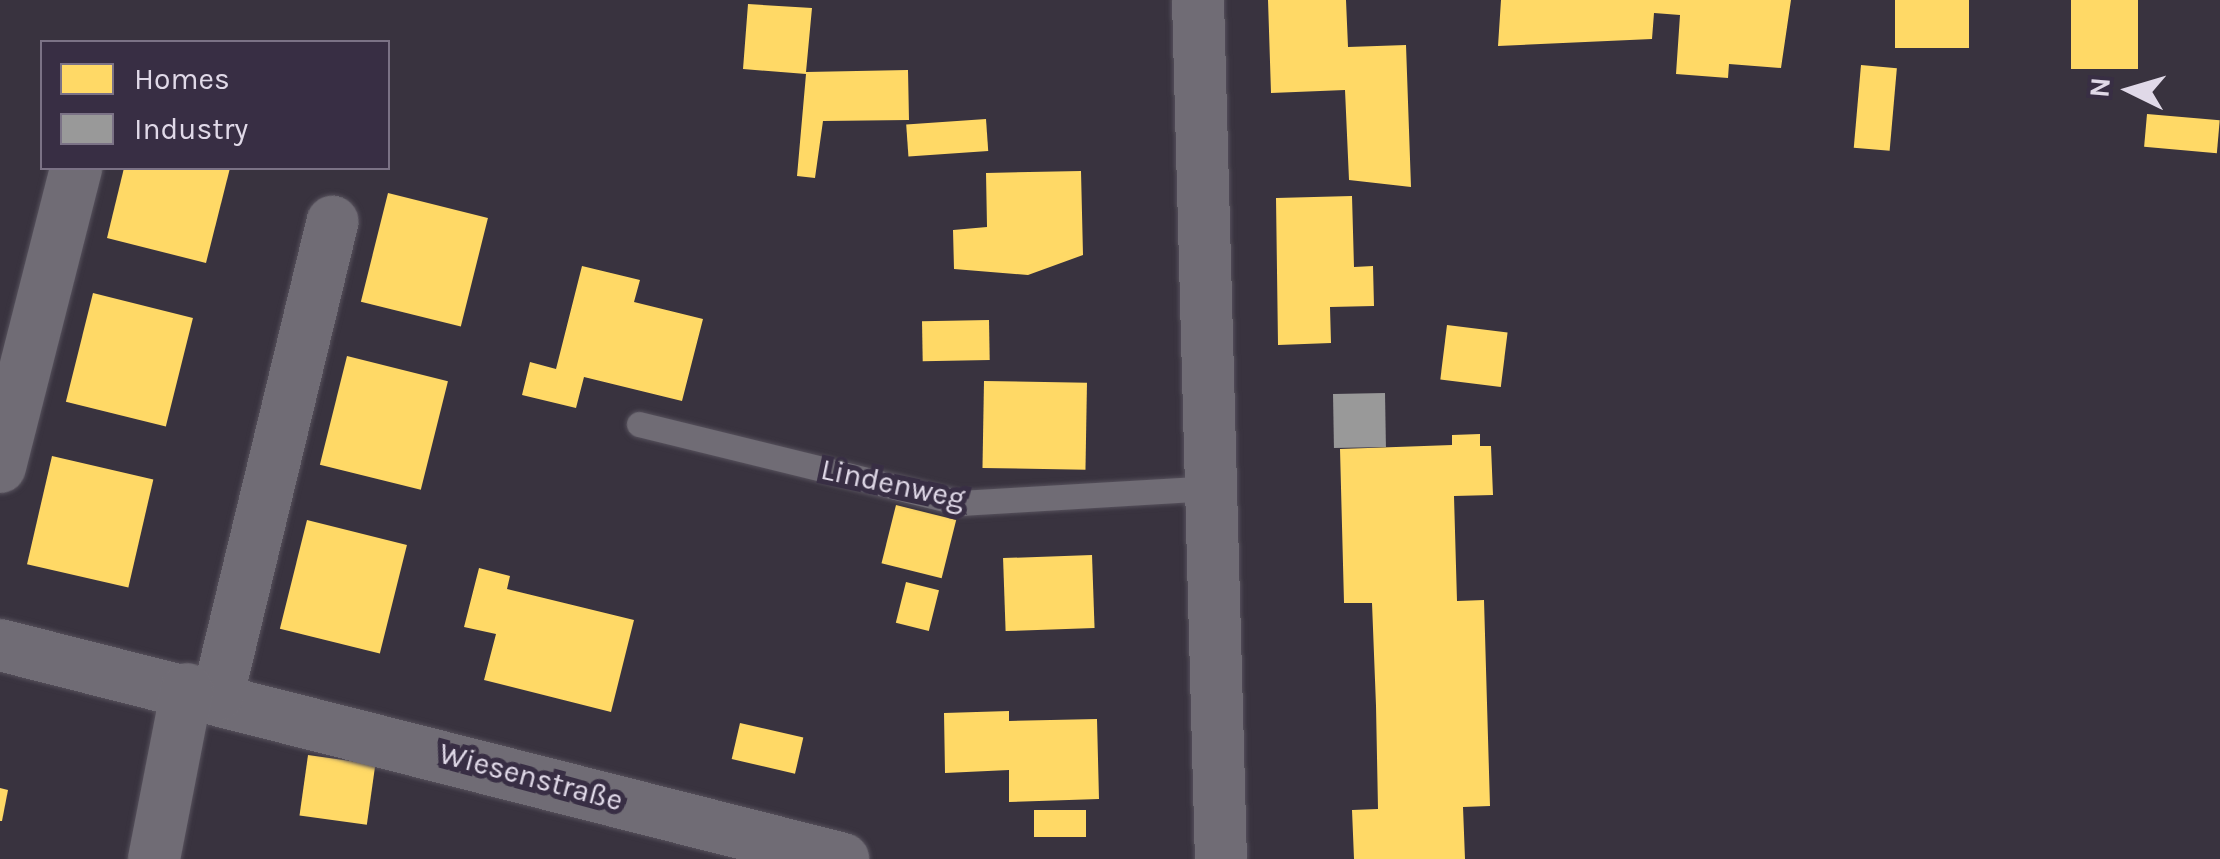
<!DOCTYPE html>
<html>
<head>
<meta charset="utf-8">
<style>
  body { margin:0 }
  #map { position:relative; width:2220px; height:859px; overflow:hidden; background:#39333f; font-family:Karla,sans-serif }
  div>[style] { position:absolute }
  .homes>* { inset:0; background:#ffd966; transform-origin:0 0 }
  .industry>* { inset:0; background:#999; transform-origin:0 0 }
  .roads { filter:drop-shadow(0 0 2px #56515c) drop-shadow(0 0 2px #56515c) }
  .service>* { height:25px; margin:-12.5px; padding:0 12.5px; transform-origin:12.5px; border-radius:12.5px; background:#706c75 }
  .minor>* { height:52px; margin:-26px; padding:0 26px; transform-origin:26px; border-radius:26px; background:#706c75 }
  span { translate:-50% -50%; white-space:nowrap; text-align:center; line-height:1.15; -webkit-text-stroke:10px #382e44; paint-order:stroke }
  .street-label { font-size:30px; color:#e0d9e8 }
  .legend { position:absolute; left:40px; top:40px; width:350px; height:130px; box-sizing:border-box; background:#382e44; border:2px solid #7b7286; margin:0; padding:12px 18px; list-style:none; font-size:30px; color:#e0d9e8 }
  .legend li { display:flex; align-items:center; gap:20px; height:50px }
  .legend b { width:50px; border:2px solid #7b7286 }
  .north { position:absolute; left:2080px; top:40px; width:100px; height:100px; -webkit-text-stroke:8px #382e44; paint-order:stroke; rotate:275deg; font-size:28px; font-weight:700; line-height:40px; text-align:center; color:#e0d9e8 }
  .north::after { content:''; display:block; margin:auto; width:35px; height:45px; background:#e0d9e8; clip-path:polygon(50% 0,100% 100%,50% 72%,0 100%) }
</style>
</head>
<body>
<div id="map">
  <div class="homes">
    <i style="clip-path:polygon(1268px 0,1346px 0,1348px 47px,1406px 45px,1411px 187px,1349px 180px,1345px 90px,1271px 93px)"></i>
    <i style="clip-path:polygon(1501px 0,1791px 0,1781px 68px,1729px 64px,1728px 78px,1676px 74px,1680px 15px,1654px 13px,1652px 39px,1498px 46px)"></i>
    <i style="left:1895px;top:0;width:74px;height:48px"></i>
    <i style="left:2071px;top:0;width:67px;height:69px"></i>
    <i style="clip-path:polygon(748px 4px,812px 8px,806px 72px,908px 70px,909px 120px,823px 121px,815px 178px,797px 176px,806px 74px,743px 69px)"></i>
    <i style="left:1861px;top:65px;width:36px;height:83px;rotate:5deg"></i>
    <i style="left:2147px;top:114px;width:73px;height:33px;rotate:5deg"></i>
    <i style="left:986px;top:119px;width:32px;height:80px;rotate:86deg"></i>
    <i style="clip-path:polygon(124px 168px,230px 168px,206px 263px,107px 238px)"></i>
    <i style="clip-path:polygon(1081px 171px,1083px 255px,1028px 275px,954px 269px,953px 230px,987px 227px,986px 173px)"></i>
    <i style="left:388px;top:193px;width:103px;height:112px;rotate:14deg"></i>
    <i style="clip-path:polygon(1352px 196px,1354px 267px,1373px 266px,1374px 306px,1330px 307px,1331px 343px,1278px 345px,1276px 198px)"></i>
    <i style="clip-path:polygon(582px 266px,640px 280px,634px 302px,703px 319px,682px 401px,584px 377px,576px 408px,522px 395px,530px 362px,556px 369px)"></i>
    <i style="left:93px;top:293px;width:103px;height:112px;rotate:14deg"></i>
    <i style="left:989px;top:320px;width:40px;height:67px;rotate:89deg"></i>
    <i style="left:1447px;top:325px;width:61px;height:55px;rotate:7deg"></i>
    <i style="left:347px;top:356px;width:104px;height:112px;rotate:14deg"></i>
    <i style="left:984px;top:381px;width:103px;height:87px;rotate:1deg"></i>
    <i style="clip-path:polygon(1480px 434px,1480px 446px,1491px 446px,1493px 495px,1454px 496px,1457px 601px,1484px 600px,1490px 806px,1463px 807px,1465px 859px,1354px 859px,1352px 810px,1378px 809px,1376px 706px,1372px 603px,1344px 603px,1340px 449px,1452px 445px,1452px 435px)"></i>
    <i style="left:52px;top:456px;width:104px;height:111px;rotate:13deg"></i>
    <i style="left:896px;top:505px;width:62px;height:60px;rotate:14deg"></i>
    <i style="left:307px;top:520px;width:103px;height:112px;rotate:14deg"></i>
    <i style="left:1092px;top:555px;width:73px;height:89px;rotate:88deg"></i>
    <i style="clip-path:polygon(479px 568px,510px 576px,507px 589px,634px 620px,611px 712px,484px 680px,496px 634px,464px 627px)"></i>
    <i style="left:906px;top:582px;width:34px;height:42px;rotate:14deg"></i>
    <i style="clip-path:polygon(1009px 711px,1009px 721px,1097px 719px,1099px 799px,1009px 802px,1009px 770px,945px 773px,944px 713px)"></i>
    <i style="left:740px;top:723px;width:65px;height:37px;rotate:13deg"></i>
    <i style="left:308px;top:755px;width:68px;height:61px;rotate:8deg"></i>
    <i style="clip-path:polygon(0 788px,8px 790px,2px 821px,0 821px)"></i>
    <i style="left:1086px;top:810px;width:27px;height:52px;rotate:90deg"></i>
  </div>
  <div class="industry">
    <i style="left:1385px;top:393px;width:54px;height:52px;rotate:89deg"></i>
  </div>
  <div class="roads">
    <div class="service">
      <i style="left:639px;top:424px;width:331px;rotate:13.8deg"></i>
      <i style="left:960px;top:503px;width:251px;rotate:-3.4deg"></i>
    </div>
    <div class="minor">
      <i style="left:1198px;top:0;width:859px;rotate:88.47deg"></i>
      <i style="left:0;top:467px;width:309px;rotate:-75.7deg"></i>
      <i style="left:0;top:645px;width:870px;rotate:14.24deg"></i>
      <i style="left:218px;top:695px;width:487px;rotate:-76.4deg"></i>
      <i style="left:154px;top:859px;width:173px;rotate:-79deg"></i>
    </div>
  </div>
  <div class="street-label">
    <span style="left:893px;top:484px;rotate:12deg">Lindenweg</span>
    <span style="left:531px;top:777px;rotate:15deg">Wiesenstraße</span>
  </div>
  <ul class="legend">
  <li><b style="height:28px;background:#ffd966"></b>Homes</li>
  <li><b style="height:28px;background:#999"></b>Industry</li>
  </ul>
  <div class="north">N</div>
</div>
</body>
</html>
